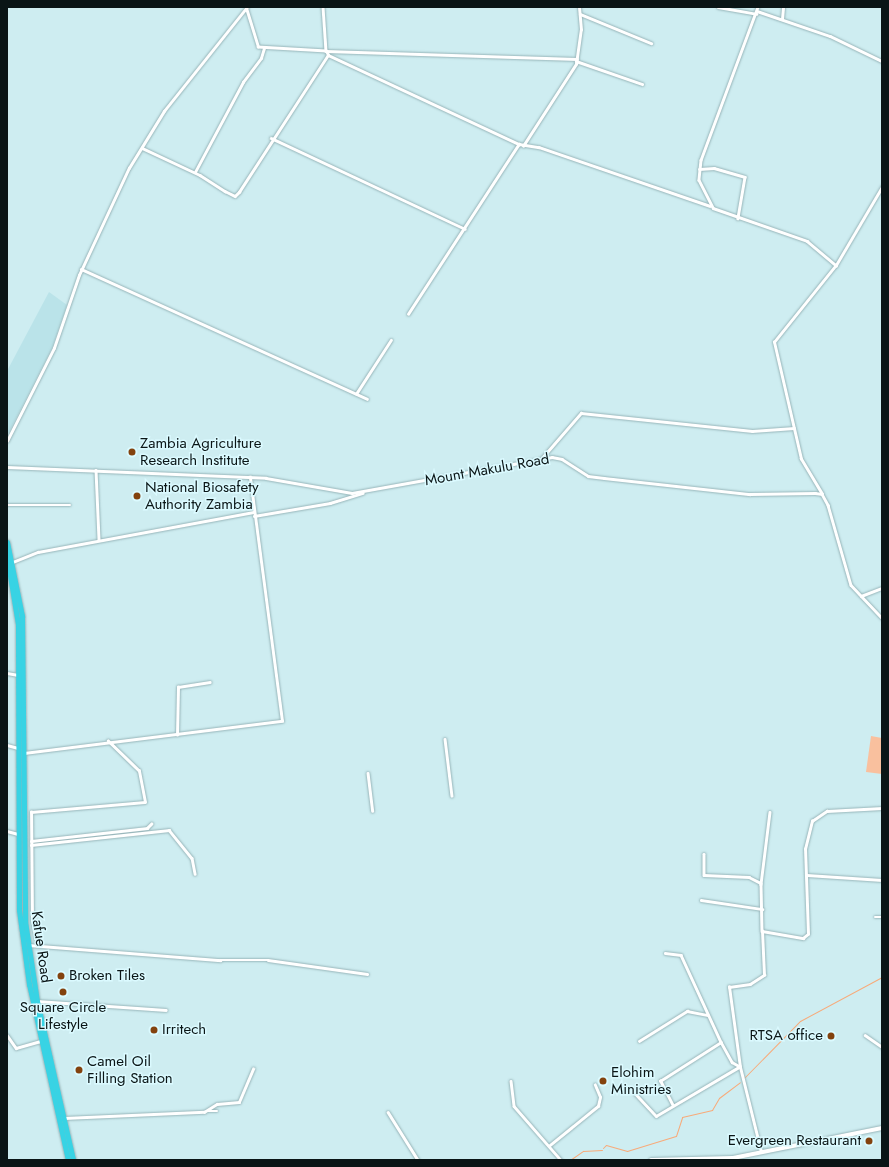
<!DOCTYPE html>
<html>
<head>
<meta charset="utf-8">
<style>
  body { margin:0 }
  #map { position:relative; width:889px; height:1167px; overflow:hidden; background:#ceedf1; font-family:Jost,sans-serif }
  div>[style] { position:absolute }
  .built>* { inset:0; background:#bae3e9 }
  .green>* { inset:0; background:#f9c09e }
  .stream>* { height:1px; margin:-0.5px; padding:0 0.5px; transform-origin:0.5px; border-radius:0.5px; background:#f8aa79 }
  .roads { filter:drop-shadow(0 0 1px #97b5b9) drop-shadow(0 0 1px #97b5b9) }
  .street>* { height:2.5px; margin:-1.25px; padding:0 1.25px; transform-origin:1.25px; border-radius:1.25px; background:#fff }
  .secondary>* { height:4px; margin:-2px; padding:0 2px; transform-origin:2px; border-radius:2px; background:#fff }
  .highway>* { height:5px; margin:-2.5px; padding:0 2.5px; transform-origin:2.5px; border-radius:2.5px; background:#38d3e4 }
  .dots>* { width:11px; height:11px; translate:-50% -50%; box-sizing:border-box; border:2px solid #dbfaff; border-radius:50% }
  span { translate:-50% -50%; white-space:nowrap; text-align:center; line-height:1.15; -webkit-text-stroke:3px #dbfaff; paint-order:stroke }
  .poi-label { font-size:15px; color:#0a1516 }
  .left { translate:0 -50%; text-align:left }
  .right { translate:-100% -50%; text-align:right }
  .street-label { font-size:15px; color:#0a1516 }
  .frame { position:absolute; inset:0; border:8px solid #0a1516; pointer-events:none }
</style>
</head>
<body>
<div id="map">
  <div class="built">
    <i style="clip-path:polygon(49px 292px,67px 305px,52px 348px,7px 436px,7px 371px)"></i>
  </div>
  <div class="green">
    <i style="clip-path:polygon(871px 736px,882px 738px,882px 774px,866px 772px)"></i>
  </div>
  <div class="stream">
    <i style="left:744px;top:1078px;width:80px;rotate:-45.5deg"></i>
    <i style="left:800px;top:1021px;width:93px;rotate:-28.2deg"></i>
    <i style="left:603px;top:1148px;width:4px;rotate:-45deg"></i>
    <i style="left:606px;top:1145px;width:22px;rotate:16deg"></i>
    <i style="left:627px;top:1151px;width:51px;rotate:-17deg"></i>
    <i style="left:676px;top:1136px;width:20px;rotate:-72deg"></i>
    <i style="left:682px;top:1117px;width:31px;rotate:-13deg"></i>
    <i style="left:712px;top:1110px;width:14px;rotate:-60deg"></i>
    <i style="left:719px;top:1098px;width:26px;rotate:-37deg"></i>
    <i style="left:522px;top:1160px;width:1px"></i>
    <i style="left:570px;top:1160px;width:16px;rotate:-35deg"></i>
    <i style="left:583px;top:1151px;width:19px;rotate:-3deg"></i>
  </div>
  <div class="roads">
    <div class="street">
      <i style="left:323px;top:7px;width:44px;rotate:86.1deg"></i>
      <i style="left:326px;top:51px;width:251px;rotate:1.8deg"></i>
      <i style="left:718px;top:7px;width:39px;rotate:10deg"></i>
      <i style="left:758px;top:7px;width:163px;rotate:110.4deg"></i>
      <i style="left:701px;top:160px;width:20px;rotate:96deg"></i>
      <i style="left:699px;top:180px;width:31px;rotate:63deg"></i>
      <i style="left:713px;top:208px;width:100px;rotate:19.3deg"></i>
      <i style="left:807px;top:241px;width:38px;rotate:40deg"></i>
      <i style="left:757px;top:11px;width:77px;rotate:18.9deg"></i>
      <i style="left:830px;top:36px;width:58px;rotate:25.7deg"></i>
      <i style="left:580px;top:14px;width:77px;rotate:22.2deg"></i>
      <i style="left:782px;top:19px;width:12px;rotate:-85deg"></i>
      <i style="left:328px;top:55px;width:211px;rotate:25deg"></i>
      <i style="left:576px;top:61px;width:70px;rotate:19.2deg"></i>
      <i style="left:271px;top:138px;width:214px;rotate:25.1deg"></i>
      <i style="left:523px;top:146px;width:98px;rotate:-57.1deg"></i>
      <i style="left:576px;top:64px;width:34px;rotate:-82deg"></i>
      <i style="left:581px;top:30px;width:23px;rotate:-95deg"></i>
      <i style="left:142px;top:148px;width:64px;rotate:25deg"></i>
      <i style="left:200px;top:175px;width:30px;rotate:33deg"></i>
      <i style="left:225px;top:191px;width:11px;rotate:27deg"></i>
      <i style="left:235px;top:196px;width:6px;rotate:-45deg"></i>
      <i style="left:239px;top:192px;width:163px;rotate:-57deg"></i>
      <i style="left:328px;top:55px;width:4px;rotate:-117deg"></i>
      <i style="left:326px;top:51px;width:68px;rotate:-176.6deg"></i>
      <i style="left:258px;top:47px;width:41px;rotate:-107.1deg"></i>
      <i style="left:699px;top:169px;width:15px;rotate:-4deg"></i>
      <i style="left:714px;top:168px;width:32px;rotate:16deg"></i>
      <i style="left:745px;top:177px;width:42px;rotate:99.7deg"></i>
      <i style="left:195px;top:172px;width:102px;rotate:-61.9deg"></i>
      <i style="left:243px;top:82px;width:30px;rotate:-53deg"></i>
      <i style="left:261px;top:58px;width:10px;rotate:-73deg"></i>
      <i style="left:81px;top:269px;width:314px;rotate:24.4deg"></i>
      <i style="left:408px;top:314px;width:203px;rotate:-56.9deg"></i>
      <i style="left:519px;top:144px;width:20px;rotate:9deg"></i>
      <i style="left:539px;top:147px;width:181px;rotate:19deg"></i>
      <i style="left:356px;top:394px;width:64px;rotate:-57.1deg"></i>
      <i style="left:7px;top:441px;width:104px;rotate:-63.2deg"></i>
      <i style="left:54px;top:348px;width:77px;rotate:-71.1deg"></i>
      <i style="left:79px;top:275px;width:118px;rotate:-65deg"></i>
      <i style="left:129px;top:168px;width:67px;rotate:-58.4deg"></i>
      <i style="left:164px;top:111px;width:133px;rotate:-51.4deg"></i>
      <i style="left:541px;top:459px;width:61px;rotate:-49deg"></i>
      <i style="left:581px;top:413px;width:172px;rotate:6deg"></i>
      <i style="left:752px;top:431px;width:42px;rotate:-4.1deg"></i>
      <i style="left:7px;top:467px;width:259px;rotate:2.4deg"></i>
      <i style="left:266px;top:478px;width:87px;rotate:9.9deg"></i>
      <i style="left:352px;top:493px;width:203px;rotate:-10.2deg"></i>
      <i style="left:552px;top:457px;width:10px;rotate:11deg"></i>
      <i style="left:562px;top:459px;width:31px;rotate:33deg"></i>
      <i style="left:588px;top:476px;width:16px;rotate:7deg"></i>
      <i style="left:604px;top:478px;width:147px;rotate:6.3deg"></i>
      <i style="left:750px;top:494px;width:65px;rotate:-0.9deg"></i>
      <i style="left:815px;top:493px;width:7px;rotate:8deg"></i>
      <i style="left:822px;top:494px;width:13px;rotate:61deg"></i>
      <i style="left:828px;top:505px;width:83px;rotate:74deg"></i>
      <i style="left:851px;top:585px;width:45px;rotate:46.8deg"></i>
      <i style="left:96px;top:470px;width:70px;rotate:87.5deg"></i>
      <i style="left:822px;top:494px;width:41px;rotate:-121deg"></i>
      <i style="left:801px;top:459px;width:120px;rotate:-103deg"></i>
      <i style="left:774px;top:342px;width:99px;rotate:-51.2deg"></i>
      <i style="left:836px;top:265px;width:91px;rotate:-59.5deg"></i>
      <i style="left:7px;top:505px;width:63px"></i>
      <i style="left:254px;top:516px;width:77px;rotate:-9.7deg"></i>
      <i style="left:330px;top:503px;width:34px;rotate:-17deg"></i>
      <i style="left:13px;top:562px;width:27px;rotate:-22deg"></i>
      <i style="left:38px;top:552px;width:219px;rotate:-10.5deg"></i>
      <i style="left:861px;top:596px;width:22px;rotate:-21deg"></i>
      <i style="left:7px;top:673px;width:11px;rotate:10deg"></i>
      <i style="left:177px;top:735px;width:48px;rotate:-88.8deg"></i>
      <i style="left:178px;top:687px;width:32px;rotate:-9deg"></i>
      <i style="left:445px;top:739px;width:57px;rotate:83deg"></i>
      <i style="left:7px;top:745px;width:11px;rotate:15deg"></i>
      <i style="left:24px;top:753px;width:260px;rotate:-7.1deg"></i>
      <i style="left:282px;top:721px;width:246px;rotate:-97.5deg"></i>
      <i style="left:368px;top:773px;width:38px;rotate:83deg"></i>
      <i style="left:770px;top:812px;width:73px;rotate:97.1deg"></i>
      <i style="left:761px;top:884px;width:47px;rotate:88.8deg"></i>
      <i style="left:762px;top:931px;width:42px;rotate:9.7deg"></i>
      <i style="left:803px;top:938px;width:6px;rotate:-39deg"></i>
      <i style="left:808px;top:934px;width:85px;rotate:-92deg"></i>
      <i style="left:805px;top:849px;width:29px;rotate:-76deg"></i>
      <i style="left:812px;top:821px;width:18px;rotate:-34deg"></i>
      <i style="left:827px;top:811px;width:55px;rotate:-3.1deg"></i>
      <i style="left:7px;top:831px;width:11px;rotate:15deg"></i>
      <i style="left:31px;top:841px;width:117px;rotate:-6.4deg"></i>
      <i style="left:147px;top:828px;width:6px;rotate:-45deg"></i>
      <i style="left:31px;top:845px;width:139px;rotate:-6.2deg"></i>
      <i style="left:169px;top:830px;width:36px;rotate:51deg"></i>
      <i style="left:192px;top:858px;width:16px;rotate:79deg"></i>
      <i style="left:704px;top:854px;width:21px;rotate:90deg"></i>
      <i style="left:704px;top:875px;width:45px;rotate:2.5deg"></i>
      <i style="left:749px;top:877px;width:13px;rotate:27deg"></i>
      <i style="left:807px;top:875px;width:75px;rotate:3.8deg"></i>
      <i style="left:701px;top:900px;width:62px;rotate:8.4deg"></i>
      <i style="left:875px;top:917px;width:7px"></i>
      <i style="left:28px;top:945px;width:193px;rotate:4.5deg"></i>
      <i style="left:220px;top:960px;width:48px"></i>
      <i style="left:268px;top:960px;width:100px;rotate:8deg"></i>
      <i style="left:37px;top:946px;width:26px;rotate:-101deg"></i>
      <i style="left:32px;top:920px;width:108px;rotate:-90.5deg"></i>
      <i style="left:31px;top:812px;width:114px;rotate:-5deg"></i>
      <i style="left:145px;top:802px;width:32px;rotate:-101deg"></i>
      <i style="left:139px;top:771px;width:43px;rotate:-135.9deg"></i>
      <i style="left:665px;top:953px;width:16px;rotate:7deg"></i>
      <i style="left:681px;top:955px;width:96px;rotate:65.3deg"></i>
      <i style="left:721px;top:1042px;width:23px;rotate:61deg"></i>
      <i style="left:732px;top:1062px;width:8px;rotate:30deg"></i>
      <i style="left:37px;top:1001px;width:129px;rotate:4deg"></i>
      <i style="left:7px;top:1035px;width:16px;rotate:55deg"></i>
      <i style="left:16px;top:1048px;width:26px;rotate:-16deg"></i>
      <i style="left:865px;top:1035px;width:21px;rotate:35deg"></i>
      <i style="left:639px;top:1041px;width:57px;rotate:-32deg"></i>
      <i style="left:687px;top:1011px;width:21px;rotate:11deg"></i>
      <i style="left:511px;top:1081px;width:25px;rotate:83deg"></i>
      <i style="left:514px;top:1106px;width:72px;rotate:49deg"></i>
      <i style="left:633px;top:1091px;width:34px;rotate:47deg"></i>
      <i style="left:656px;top:1116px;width:96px;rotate:-30.6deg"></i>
      <i style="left:673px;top:1106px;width:28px;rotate:-117deg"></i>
      <i style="left:660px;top:1081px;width:72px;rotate:-32.6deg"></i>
      <i style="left:207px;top:1111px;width:10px"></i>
      <i style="left:388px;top:1112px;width:57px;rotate:58deg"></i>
      <i style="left:64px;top:1118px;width:140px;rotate:-2.5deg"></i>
      <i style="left:204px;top:1112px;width:15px;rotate:-32deg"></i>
      <i style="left:217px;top:1104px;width:22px;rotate:-5deg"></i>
      <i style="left:239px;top:1102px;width:36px;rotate:-67deg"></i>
      <i style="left:550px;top:1145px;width:62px;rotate:-39.1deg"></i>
      <i style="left:598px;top:1106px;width:9px;rotate:-77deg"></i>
      <i style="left:600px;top:1097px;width:13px;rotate:-113deg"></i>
      <i style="left:761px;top:1152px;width:88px;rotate:-103.9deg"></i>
      <i style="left:740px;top:1067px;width:81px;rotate:-97.8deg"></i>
      <i style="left:729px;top:987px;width:21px;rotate:-8deg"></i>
      <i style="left:750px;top:984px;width:17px;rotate:-33deg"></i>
      <i style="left:764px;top:975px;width:44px;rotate:-92.6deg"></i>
    </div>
    <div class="secondary">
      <i style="left:651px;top:1160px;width:82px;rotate:-1.4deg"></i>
      <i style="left:733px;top:1158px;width:152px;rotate:-11.4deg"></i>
    </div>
    <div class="highway">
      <i style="left:7px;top:542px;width:76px;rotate:78.5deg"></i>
      <i style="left:22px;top:616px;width:305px;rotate:89.4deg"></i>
      <i style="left:25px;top:921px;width:81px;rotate:81.5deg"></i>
      <i style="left:37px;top:1001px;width:163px;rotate:77.2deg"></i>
      <i style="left:7px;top:557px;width:68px;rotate:80.7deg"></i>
      <i style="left:18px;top:624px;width:286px;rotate:89.8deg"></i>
      <i style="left:19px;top:910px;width:75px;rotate:82.3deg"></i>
      <i style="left:29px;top:984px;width:180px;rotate:77.5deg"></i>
    </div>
  </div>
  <div class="dots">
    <i style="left:132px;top:452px;background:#83420e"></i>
    <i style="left:137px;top:496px;background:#83420e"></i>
    <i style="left:61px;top:976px;background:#83420e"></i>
    <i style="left:63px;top:992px;background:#83420e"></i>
    <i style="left:154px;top:1030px;background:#83420e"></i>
    <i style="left:831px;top:1036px;background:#83420e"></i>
    <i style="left:79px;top:1070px;background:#83420e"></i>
    <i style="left:603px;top:1081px;background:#83420e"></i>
    <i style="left:869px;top:1141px;background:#83420e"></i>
  </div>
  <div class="poi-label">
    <span class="left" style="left:140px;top:452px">Zambia Agriculture<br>Research Institute</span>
    <span class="left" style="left:145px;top:496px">National Biosafety<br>Authority Zambia</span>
    <span class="left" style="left:69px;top:976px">Broken Tiles</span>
    <span style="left:63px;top:1016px">Square Circle<br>Lifestyle</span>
    <span class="left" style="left:162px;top:1030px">Irritech</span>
    <span class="right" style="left:823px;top:1036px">RTSA office</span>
    <span class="left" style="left:87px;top:1070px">Camel Oil<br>Filling Station</span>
    <span class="left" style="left:611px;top:1081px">Elohim<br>Ministries</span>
    <span class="right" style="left:861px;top:1141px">Evergreen Restaurant</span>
  </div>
  <div class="street-label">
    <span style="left:487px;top:470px;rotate:-10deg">Mount Makulu Road</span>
    <span style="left:41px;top:947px;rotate:82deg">Kafue Road</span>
  </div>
  <div class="frame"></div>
</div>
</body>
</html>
